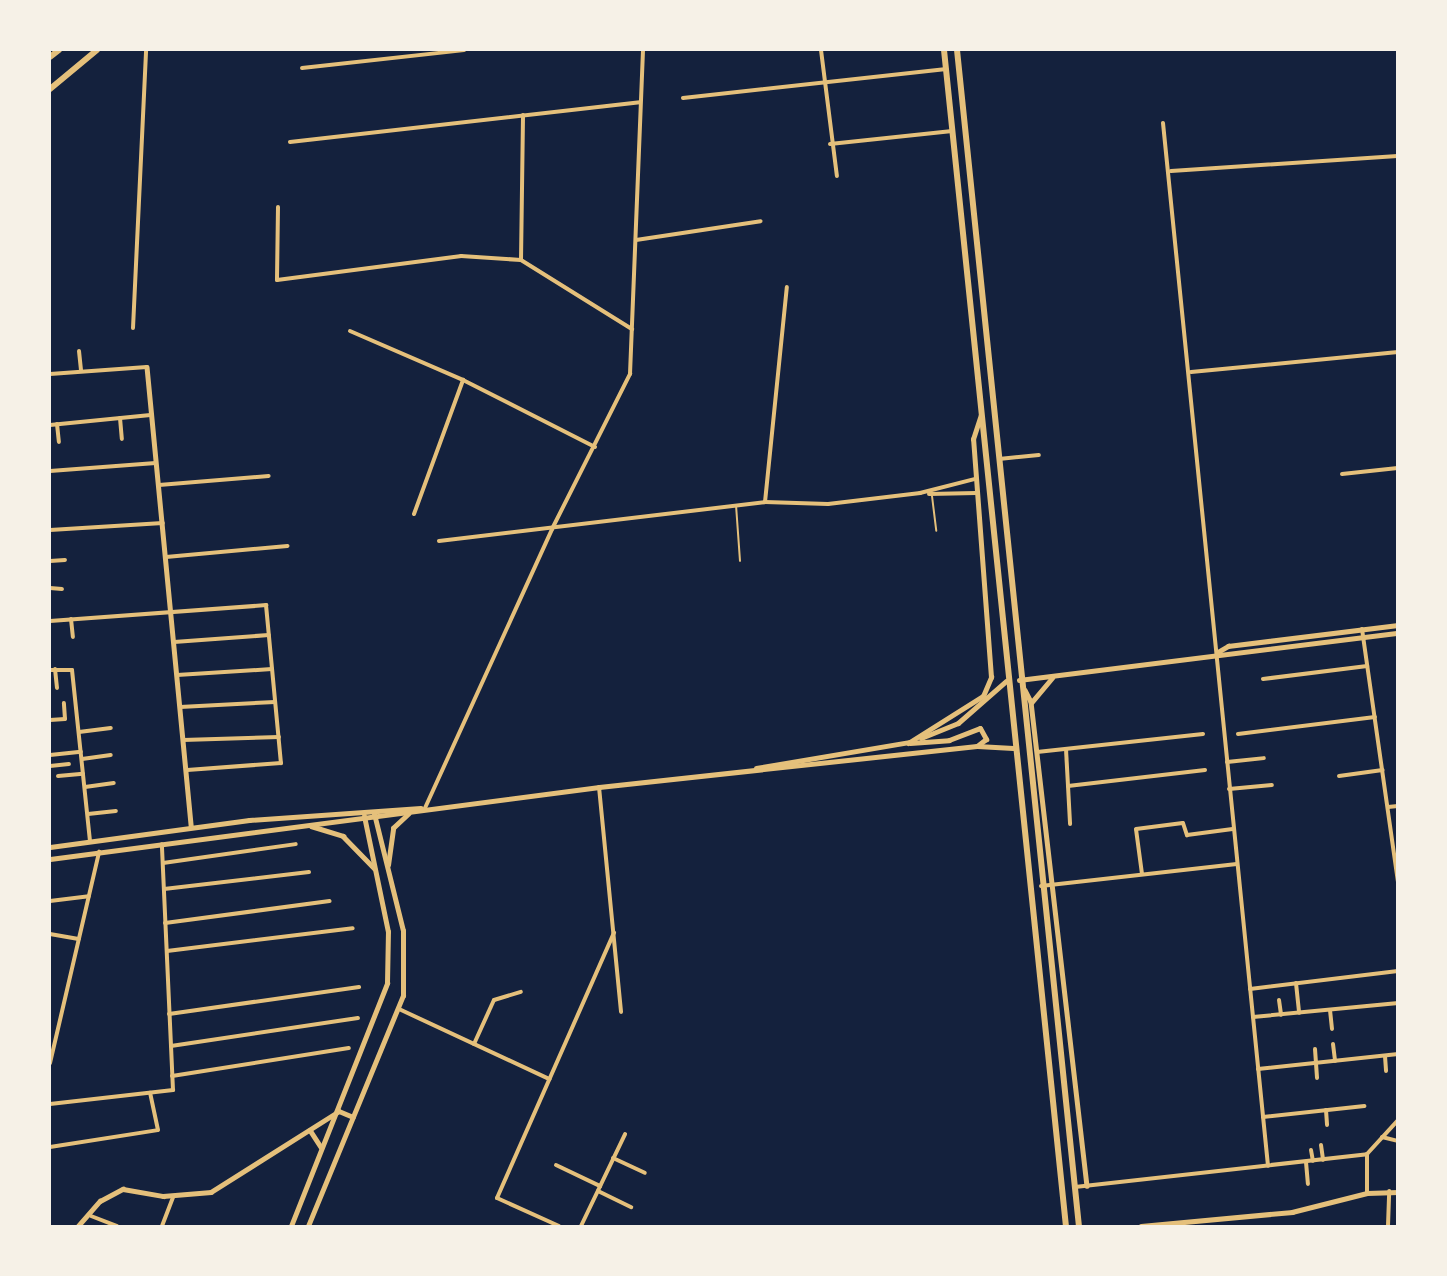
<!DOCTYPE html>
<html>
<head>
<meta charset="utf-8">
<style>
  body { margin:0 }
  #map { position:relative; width:1447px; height:1276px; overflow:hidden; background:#14213d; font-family:"Alegreya Sans",sans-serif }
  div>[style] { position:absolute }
  .service>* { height:2px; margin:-1px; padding:0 1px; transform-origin:1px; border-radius:1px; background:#e5c07b }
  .minor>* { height:4px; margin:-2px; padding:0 2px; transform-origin:2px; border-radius:2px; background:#e5c07b }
  .tertiary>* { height:4.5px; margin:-2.25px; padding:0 2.25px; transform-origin:2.25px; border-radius:2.25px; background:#e5c07b }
  .secondary>* { height:5px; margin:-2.5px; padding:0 2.5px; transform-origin:2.5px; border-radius:2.5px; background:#e5c07b }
  .primary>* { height:6px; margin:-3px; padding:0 3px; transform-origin:3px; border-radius:3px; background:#e5c07b }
  .trunk>* { height:6px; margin:-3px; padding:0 3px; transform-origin:3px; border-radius:3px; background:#e5c07b }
  span { translate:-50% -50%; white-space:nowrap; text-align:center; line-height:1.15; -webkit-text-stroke:5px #f6f1e7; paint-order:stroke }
  .frame { position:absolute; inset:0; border:51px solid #f6f1e7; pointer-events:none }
</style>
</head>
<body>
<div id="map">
  <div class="service">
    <i style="left:932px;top:496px;width:35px;rotate:83deg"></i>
    <i style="left:736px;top:505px;width:56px;rotate:85.9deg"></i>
  </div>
  <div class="minor">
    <i style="left:821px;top:50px;width:127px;rotate:82.8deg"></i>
    <i style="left:302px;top:68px;width:163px;rotate:-6.3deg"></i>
    <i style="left:683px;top:98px;width:265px;rotate:-6.3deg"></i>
    <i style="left:1163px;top:123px;width:1048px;rotate:84.25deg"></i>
    <i style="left:290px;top:142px;width:352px;rotate:-6.5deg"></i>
    <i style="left:830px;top:144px;width:123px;rotate:-6.1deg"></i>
    <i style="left:1171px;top:171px;width:227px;rotate:-3.8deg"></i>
    <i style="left:278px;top:207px;width:73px;rotate:90.8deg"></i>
    <i style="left:277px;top:280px;width:186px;rotate:-7.4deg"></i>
    <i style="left:461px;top:256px;width:60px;rotate:3.8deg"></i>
    <i style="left:521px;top:260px;width:131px;rotate:31.9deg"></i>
    <i style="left:636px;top:240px;width:126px;rotate:-8.6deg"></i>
    <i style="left:521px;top:260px;width:145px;rotate:-89.2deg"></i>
    <i style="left:133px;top:328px;width:278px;rotate:-87.3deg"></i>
    <i style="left:350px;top:331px;width:123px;rotate:23.4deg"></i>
    <i style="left:463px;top:380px;width:148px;rotate:26.9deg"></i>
    <i style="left:79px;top:351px;width:20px;rotate:84deg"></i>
    <i style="left:1191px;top:372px;width:208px;rotate:-5.5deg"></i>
    <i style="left:50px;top:374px;width:97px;rotate:-4.1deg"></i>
    <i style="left:120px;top:418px;width:21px;rotate:85deg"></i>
    <i style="left:57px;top:424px;width:18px;rotate:84deg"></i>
    <i style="left:50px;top:425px;width:101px;rotate:-5.7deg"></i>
    <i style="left:999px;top:459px;width:40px;rotate:-5.7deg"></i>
    <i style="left:50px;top:471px;width:106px;rotate:-4.3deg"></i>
    <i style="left:1342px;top:474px;width:56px;rotate:-6.1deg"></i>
    <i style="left:159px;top:485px;width:110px;rotate:-4.7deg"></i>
    <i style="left:929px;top:494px;width:47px;rotate:-1.2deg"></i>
    <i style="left:765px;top:502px;width:216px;rotate:-84.2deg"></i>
    <i style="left:414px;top:514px;width:143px;rotate:-69.9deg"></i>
    <i style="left:50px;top:530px;width:113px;rotate:-3.5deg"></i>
    <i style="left:439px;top:541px;width:328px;rotate:-6.8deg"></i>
    <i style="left:765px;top:502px;width:63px;rotate:1.8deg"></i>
    <i style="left:828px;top:504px;width:93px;rotate:-6.8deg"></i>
    <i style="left:920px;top:493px;width:57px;rotate:-14.3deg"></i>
    <i style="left:166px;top:557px;width:122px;rotate:-5.2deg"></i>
    <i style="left:50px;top:561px;width:15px;rotate:-4deg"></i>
    <i style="left:50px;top:588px;width:12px;rotate:5deg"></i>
    <i style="left:71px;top:619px;width:18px;rotate:84deg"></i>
    <i style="left:50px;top:621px;width:217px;rotate:-4.2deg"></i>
    <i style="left:266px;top:605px;width:159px;rotate:84.6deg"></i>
    <i style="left:281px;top:763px;width:94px;rotate:175.7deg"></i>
    <i style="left:1362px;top:629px;width:255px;rotate:81.9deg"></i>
    <i style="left:174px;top:642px;width:95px;rotate:-4.2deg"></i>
    <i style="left:55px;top:669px;width:19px;rotate:84deg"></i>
    <i style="left:50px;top:670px;width:22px"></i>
    <i style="left:72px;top:670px;width:172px;rotate:84deg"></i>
    <i style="left:177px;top:675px;width:95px;rotate:-3.6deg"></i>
    <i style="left:1263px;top:679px;width:105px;rotate:-7.1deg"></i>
    <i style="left:180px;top:707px;width:95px;rotate:-3deg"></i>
    <i style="left:50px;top:720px;width:15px;rotate:-4deg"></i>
    <i style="left:65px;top:719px;width:16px;rotate:-94deg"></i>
    <i style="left:79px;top:732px;width:32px;rotate:-7deg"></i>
    <i style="left:1238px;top:734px;width:138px;rotate:-7.1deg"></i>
    <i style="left:183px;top:740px;width:96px;rotate:-1.8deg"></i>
    <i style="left:1066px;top:749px;width:75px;rotate:86.9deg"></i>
    <i style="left:1037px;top:752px;width:167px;rotate:-6.2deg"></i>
    <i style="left:50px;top:755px;width:31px;rotate:-6deg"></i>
    <i style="left:82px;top:759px;width:29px;rotate:-8deg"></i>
    <i style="left:1227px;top:762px;width:37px;rotate:-6deg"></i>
    <i style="left:50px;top:766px;width:19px;rotate:-6deg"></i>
    <i style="left:58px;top:776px;width:25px;rotate:-5deg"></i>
    <i style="left:1339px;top:776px;width:44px;rotate:-7.8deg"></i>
    <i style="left:1068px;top:786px;width:138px;rotate:-6.7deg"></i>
    <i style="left:85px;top:787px;width:29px;rotate:-8deg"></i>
    <i style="left:599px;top:787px;width:226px;rotate:84.4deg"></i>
    <i style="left:1229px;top:789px;width:43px;rotate:-5.3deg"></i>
    <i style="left:1388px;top:807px;width:10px;rotate:-6deg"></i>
    <i style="left:425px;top:808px;width:307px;rotate:-65.5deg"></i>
    <i style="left:552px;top:529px;width:174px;rotate:-63.3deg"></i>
    <i style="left:630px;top:374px;width:324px;rotate:-87.7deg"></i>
    <i style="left:88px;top:814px;width:28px;rotate:-6deg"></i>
    <i style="left:163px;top:863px;width:134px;rotate:-8.1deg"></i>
    <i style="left:1142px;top:874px;width:45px;rotate:-97.6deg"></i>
    <i style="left:1136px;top:829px;width:47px;rotate:-7.3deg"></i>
    <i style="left:1183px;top:823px;width:13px;rotate:72deg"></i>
    <i style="left:1187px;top:835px;width:46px;rotate:-7.4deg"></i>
    <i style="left:1041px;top:886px;width:197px;rotate:-6.4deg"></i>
    <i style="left:164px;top:889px;width:146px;rotate:-6.7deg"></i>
    <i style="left:50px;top:901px;width:39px;rotate:-7deg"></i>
    <i style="left:165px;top:923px;width:166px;rotate:-7.6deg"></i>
    <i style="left:50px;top:934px;width:29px;rotate:10deg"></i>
    <i style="left:167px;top:951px;width:187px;rotate:-7deg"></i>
    <i style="left:1296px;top:983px;width:30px;rotate:84deg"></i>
    <i style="left:1250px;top:989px;width:149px;rotate:-6.9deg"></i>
    <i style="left:1279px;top:1000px;width:15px;rotate:82deg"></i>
    <i style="left:399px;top:1009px;width:166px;rotate:25deg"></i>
    <i style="left:1330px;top:1010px;width:19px;rotate:84deg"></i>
    <i style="left:169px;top:1014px;width:192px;rotate:-8.1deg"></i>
    <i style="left:1253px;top:1017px;width:146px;rotate:-5.5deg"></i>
    <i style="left:474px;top:1044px;width:48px;rotate:-65.6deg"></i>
    <i style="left:494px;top:1000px;width:28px;rotate:-17deg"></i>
    <i style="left:1333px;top:1044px;width:17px;rotate:83deg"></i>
    <i style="left:171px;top:1046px;width:189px;rotate:-8.5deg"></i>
    <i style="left:1315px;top:1049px;width:29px;rotate:86deg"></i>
    <i style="left:1385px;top:1056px;width:15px;rotate:86deg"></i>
    <i style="left:50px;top:1063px;width:217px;rotate:-76.9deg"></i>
    <i style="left:1258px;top:1069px;width:141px;rotate:-6.1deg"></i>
    <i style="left:172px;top:1076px;width:179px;rotate:-9deg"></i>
    <i style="left:1398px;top:1083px;width:32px;rotate:90deg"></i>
    <i style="left:50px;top:1104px;width:124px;rotate:-6.5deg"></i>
    <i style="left:173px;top:1090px;width:246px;rotate:-92.6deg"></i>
    <i style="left:1326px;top:1110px;width:15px;rotate:86deg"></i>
    <i style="left:1263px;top:1117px;width:102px;rotate:-6.2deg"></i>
    <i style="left:1382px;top:1137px;width:16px;rotate:14deg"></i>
    <i style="left:1321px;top:1145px;width:15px;rotate:82deg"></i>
    <i style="left:50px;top:1147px;width:109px;rotate:-8.9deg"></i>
    <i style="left:158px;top:1130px;width:38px;rotate:-102deg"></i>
    <i style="left:1311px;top:1150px;width:11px;rotate:80deg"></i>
    <i style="left:613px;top:1158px;width:35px;rotate:25deg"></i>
    <i style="left:1306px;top:1162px;width:22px;rotate:85deg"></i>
    <i style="left:556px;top:1165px;width:49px;rotate:25.5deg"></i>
    <i style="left:1075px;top:1187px;width:294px;rotate:-6.4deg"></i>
    <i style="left:598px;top:1191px;width:37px;rotate:26deg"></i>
    <i style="left:1367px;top:1193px;width:39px;rotate:-90deg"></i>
    <i style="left:1367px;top:1154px;width:46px;rotate:-47.6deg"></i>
    <i style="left:91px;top:1216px;width:28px;rotate:21deg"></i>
    <i style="left:162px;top:1226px;width:31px;rotate:-69deg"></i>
    <i style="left:559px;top:1226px;width:68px;rotate:-155.7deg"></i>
    <i style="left:497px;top:1198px;width:290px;rotate:-66.2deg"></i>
    <i style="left:581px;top:1226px;width:102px;rotate:-64.4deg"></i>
    <i style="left:1388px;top:1226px;width:35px;rotate:-88deg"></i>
  </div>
  <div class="tertiary">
    <i style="left:147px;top:367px;width:462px;rotate:84.5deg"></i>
    <i style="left:1218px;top:652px;width:12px;rotate:-31deg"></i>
    <i style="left:1228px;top:646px;width:171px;rotate:-7deg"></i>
    <i style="left:1019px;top:680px;width:382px;rotate:-7.1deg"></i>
    <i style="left:1025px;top:690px;width:13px;rotate:63deg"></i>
    <i style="left:1031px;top:702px;width:487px;rotate:83.4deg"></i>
    <i style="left:1031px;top:703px;width:33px;rotate:-50deg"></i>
    <i style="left:311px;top:826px;width:34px;rotate:17deg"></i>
    <i style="left:343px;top:836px;width:45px;rotate:45.9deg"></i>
    <i style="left:388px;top:865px;width:37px;rotate:-82deg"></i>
    <i style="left:393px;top:828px;width:21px;rotate:-43deg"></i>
    <i style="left:339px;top:1111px;width:15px;rotate:23deg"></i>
    <i style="left:310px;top:1130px;width:20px;rotate:57deg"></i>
    <i style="left:78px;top:1226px;width:33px;rotate:-49deg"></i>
    <i style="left:100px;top:1201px;width:26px;rotate:-28deg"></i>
    <i style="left:123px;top:1189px;width:41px;rotate:9.9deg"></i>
    <i style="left:163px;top:1196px;width:48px;rotate:-4.8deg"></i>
    <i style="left:211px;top:1192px;width:151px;rotate:-32.3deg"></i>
    <i style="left:291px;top:1226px;width:261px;rotate:-68.4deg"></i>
    <i style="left:387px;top:983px;width:51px;rotate:-88.9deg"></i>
    <i style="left:388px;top:932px;width:118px;rotate:-101.7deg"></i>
    <i style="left:308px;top:1226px;width:249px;rotate:-67.6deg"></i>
    <i style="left:403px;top:996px;width:65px;rotate:-90deg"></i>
    <i style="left:403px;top:931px;width:121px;rotate:-103.9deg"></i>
    <i style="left:1141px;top:1226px;width:152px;rotate:-5.3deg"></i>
    <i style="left:1292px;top:1212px;width:77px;rotate:-14.2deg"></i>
    <i style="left:1367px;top:1193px;width:31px;rotate:-2deg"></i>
  </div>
  <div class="secondary">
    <i style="left:921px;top:738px;width:40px;rotate:-22deg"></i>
    <i style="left:958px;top:723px;width:64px;rotate:-41.2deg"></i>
    <i style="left:908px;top:743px;width:89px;rotate:-32.1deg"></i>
    <i style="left:983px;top:696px;width:21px;rotate:-67deg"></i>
    <i style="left:991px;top:677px;width:239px;rotate:-94.3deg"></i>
    <i style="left:973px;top:439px;width:25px;rotate:-72deg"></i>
    <i style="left:910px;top:743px;width:39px;rotate:-4deg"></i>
    <i style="left:949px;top:740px;width:33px;rotate:-21deg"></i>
    <i style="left:980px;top:728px;width:13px;rotate:61deg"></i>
    <i style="left:986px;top:739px;width:11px;rotate:142deg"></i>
    <i style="left:756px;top:768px;width:155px;rotate:-9.6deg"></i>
    <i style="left:50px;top:847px;width:201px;rotate:-7.7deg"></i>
    <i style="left:249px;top:820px;width:172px;rotate:-4deg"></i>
    <i style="left:50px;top:859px;width:554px;rotate:-7.47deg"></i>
    <i style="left:599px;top:787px;width:380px;rotate:-6.2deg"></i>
    <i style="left:977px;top:746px;width:36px;rotate:3deg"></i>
  </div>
  <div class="primary">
    <i style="left:944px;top:50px;width:1182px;rotate:84.08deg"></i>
    <i style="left:957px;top:50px;width:1182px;rotate:84.08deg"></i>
    <i style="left:50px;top:89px;width:61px;rotate:-39.7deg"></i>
  </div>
  <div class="trunk">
    <i style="left:50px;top:57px;width:11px;rotate:-38deg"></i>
  </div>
  <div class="frame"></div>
</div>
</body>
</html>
